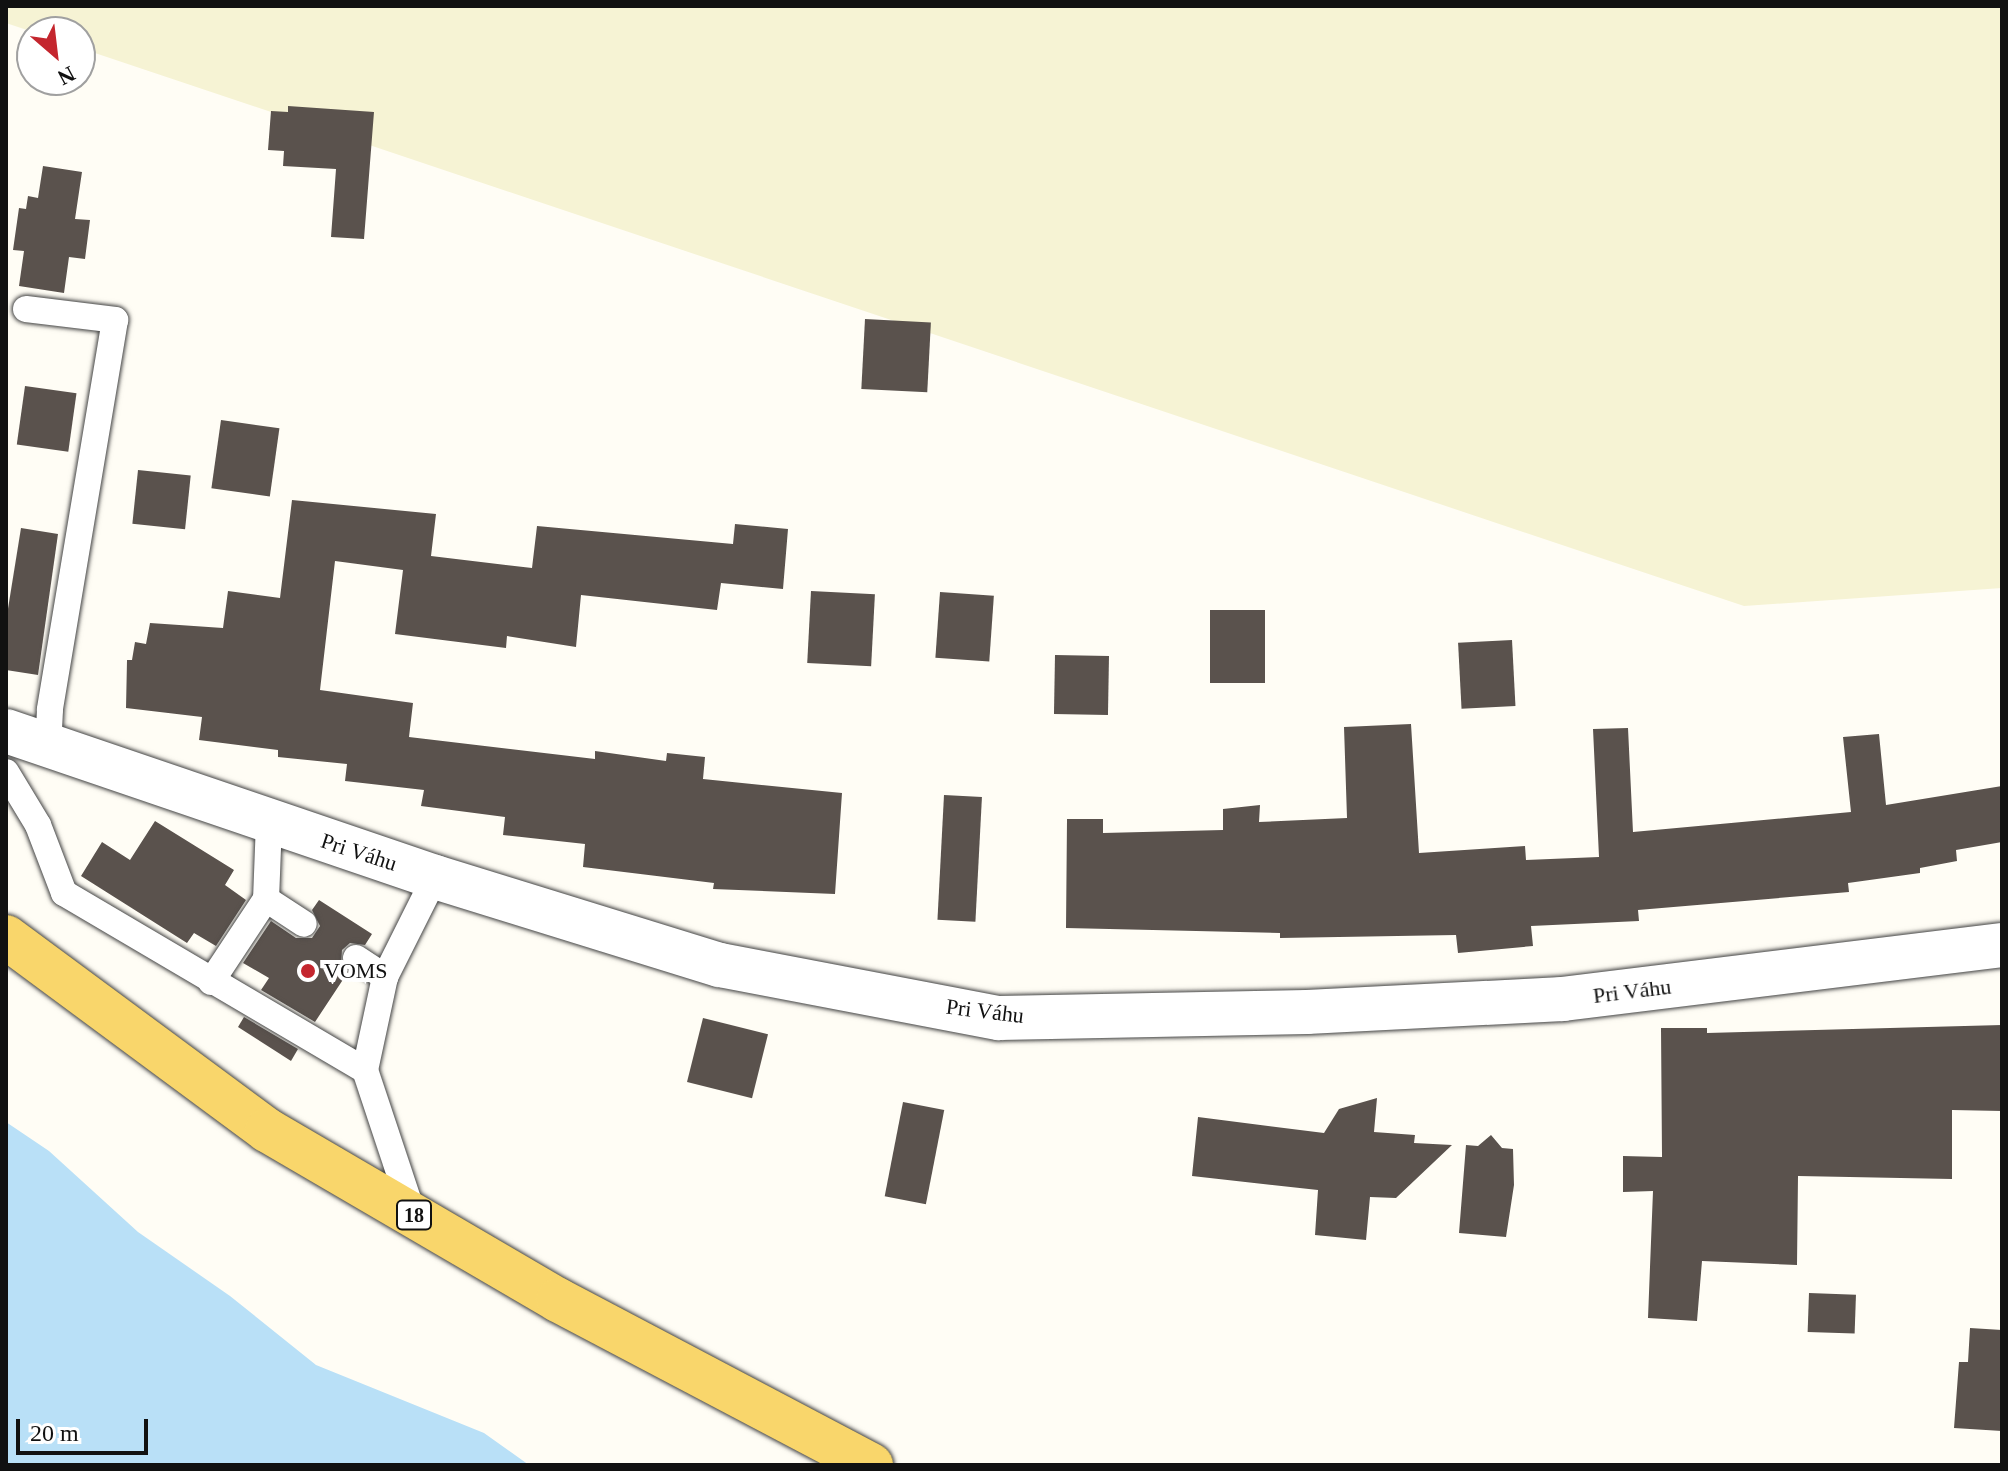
<!DOCTYPE html>
<html>
<head>
<meta charset="utf-8">
<style>
  body { margin:0 }
  #map { position:relative; width:2008px; height:1471px; overflow:hidden; background:#fffdf5; font-family:Georgia,serif }
  div>[style] { position:absolute }
  .farmland>* { inset:0; background:#f6f3d4 }
  .water>* { inset:0; background:#b9e0f7 }
  .building>* { inset:0; background:#5a524d; transform-origin:0 0 }
  .roads { filter:drop-shadow(0 0 2px #444) drop-shadow(0 0 2px #444) }
  .lane>* { height:26px; margin:-13px; padding:0 13px; transform-origin:13px; border-radius:13px; background:#fff }
  .street>* { height:44px; margin:-22px; padding:0 22px; transform-origin:22px; border-radius:22px; background:#fff }
  .primary>* { height:44px; margin:-22px; padding:0 22px; transform-origin:22px; border-radius:22px; background:#f9d66b }
  .dots>* { width:22px; height:22px; translate:-50% -50%; box-sizing:border-box; border:4px solid #fff; border-radius:50% }
  span { translate:-50% -50%; white-space:nowrap; text-align:center; line-height:1.15; -webkit-text-stroke:8px #fff; paint-order:stroke }
  .shield-label span { padding:2px 6px; background:#fff; border:2px solid; border-radius:6px; -webkit-text-stroke-width:0 }
  .shield-label { font-size:20px; color:#111; font-weight:700 }
  .street-label { font-size:22px; color:#111 }
  .poi-label { font-size:22px; color:#111 }
  .left { translate:0 -50%; text-align:left }
  .frame { position:absolute; inset:0; border:8px solid #111; pointer-events:none }
  .north { position:absolute; left:16px; top:16px; width:80px; height:80px; box-sizing:border-box; background:#fff; border:2px solid #a0a0a0; border-radius:50%; rotate:152deg; font-size:22px; font-weight:700; line-height:32px; text-align:center; color:#111 }
  .north::after { content:''; display:block; margin:auto; width:28px; height:36px; background:#c4262e; clip-path:polygon(50% 0,100% 100%,50% 72%,0 100%) }
  .scale { position:absolute; left:16px; top:1419px; width:132px; height:36px; box-sizing:border-box; border:4px solid #111; border-top:0; padding-left:10px; font-size:24px; line-height:28px; white-space:nowrap; color:#111; -webkit-text-stroke:6px #fff; paint-order:stroke }
</style>
</head>
<body>
<div id="map">
  <div class="farmland">
    <i style="clip-path:polygon(6px 6px,2002px 6px,2002px 588px,1744px 606px,80px 48px,80px 32px,33px 32px,6px 23px)"></i>
  </div>
  <div class="water">
    <i style="clip-path:polygon(6px 1122px,49px 1151px,138px 1232px,230px 1296px,316px 1365px,484px 1433px,529px 1465px,6px 1465px)"></i>
  </div>
  <div class="building">
    <i style="clip-path:polygon(288px 106px,374px 112px,364px 239px,331px 237px,336px 169px,283px 166px,284px 151px,268px 150px,271px 111px,288px 112px)"></i>
    <i style="clip-path:polygon(43px 166px,82px 172px,75px 219px,90px 220px,85px 259px,69px 257px,64px 293px,19px 286px,24px 251px,13px 250px,19px 208px,26px 209px,28px 196px,38px 198px)"></i>
    <i style="left:865px;top:319px;width:66px;height:70px;rotate:3deg"></i>
    <i style="left:25px;top:386px;width:52px;height:59px;rotate:8deg"></i>
    <i style="left:221px;top:420px;width:59px;height:69px;rotate:8deg"></i>
    <i style="left:138px;top:470px;width:53px;height:54px;rotate:6deg"></i>
    <i style="clip-path:polygon(292px 500px,436px 514px,431px 556px,532px 568px,537px 526px,733px 544px,735px 524px,788px 529px,783px 589px,721px 583px,717px 610px,581px 595px,576px 647px,507px 636px,506px 648px,395px 634px,403px 570px,335px 561px,320px 690px,413px 703px,409px 737px,595px 759px,595px 751px,666px 761px,667px 753px,705px 757px,703px 779px,842px 793px,835px 894px,713px 889px,714px 883px,583px 867px,585px 844px,503px 835px,505px 817px,421px 806px,424px 790px,345px 781px,347px 764px,278px 757px,278px 750px,199px 740px,202px 717px,126px 708px,127px 660px,132px 660px,135px 642px,146px 644px,150px 623px,223px 628px,228px 591px,280px 598px)"></i>
    <i style="clip-path:polygon(21px 528px,58px 534px,38px 675px,6px 670px,6px 621px)"></i>
    <i style="left:811px;top:591px;width:64px;height:72px;rotate:3deg"></i>
    <i style="left:940px;top:592px;width:54px;height:66px;rotate:4deg"></i>
    <i style="left:1210px;top:610px;width:55px;height:73px"></i>
    <i style="left:1512px;top:640px;width:66px;height:54px;rotate:87deg"></i>
    <i style="left:1055px;top:655px;width:54px;height:59px;rotate:1deg"></i>
    <i style="clip-path:polygon(1411px 724px,1419px 853px,1525px 846px,1526px 860px,1599px 857px,1593px 729px,1628px 728px,1633px 832px,1851px 812px,1843px 737px,1879px 734px,1886px 805px,2002px 786px,2002px 842px,1956px 850px,1957px 861px,1920px 868px,1920px 873px,1848px 883px,1849px 892px,1638px 910px,1639px 921px,1531px 926px,1533px 946px,1458px 953px,1456px 935px,1280px 938px,1280px 933px,1066px 928px,1067px 819px,1103px 819px,1103px 833px,1223px 830px,1223px 809px,1260px 805px,1259px 822px,1347px 818px,1344px 727px)"></i>
    <i style="left:944px;top:795px;width:38px;height:125px;rotate:3deg"></i>
    <i style="clip-path:polygon(155px 821px,234px 870px,225px 885px,246px 900px,216px 946px,194px 933px,187px 943px,81px 876px,102px 842px,130px 860px)"></i>
    <i style="clip-path:polygon(319px 900px,372px 934px,365px 945px,350px 943px,342px 950px,341px 964px,348px 972px,315px 1022px,261px 990px,269px 978px,243px 963px,271px 921px,296px 938px,312px 938px,320px 926px,312px 910px)"></i>
    <i style="clip-path:polygon(244px 1017px,298px 1049px,291px 1061px,238px 1027px)"></i>
    <i style="left:703px;top:1018px;width:67px;height:66px;rotate:14deg"></i>
    <i style="clip-path:polygon(2002px 1025px,2002px 1111px,1952px 1110px,1952px 1179px,1798px 1176px,1797px 1265px,1702px 1261px,1697px 1321px,1648px 1318px,1653px 1191px,1623px 1192px,1623px 1156px,1662px 1157px,1661px 1028px,1707px 1028px,1707px 1033px)"></i>
    <i style="clip-path:polygon(1377px 1098px,1374px 1132px,1415px 1135px,1414px 1143px,1452px 1145px,1396px 1198px,1370px 1197px,1366px 1240px,1315px 1235px,1318px 1190px,1192px 1176px,1198px 1117px,1324px 1133px,1339px 1109px)"></i>
    <i style="left:903px;top:1102px;width:42px;height:96px;rotate:11deg"></i>
    <i style="clip-path:polygon(1491px 1135px,1502px 1148px,1513px 1149px,1514px 1185px,1506px 1237px,1459px 1233px,1466px 1145px,1478px 1146px)"></i>
    <i style="left:1809px;top:1293px;width:47px;height:39px;rotate:2deg"></i>
    <i style="clip-path:polygon(1970px 1328px,2002px 1330px,2002px 1431px,1954px 1428px,1959px 1362px,1968px 1362px)"></i>
  </div>
  <div class="roads">
    <div class="lane">
      <i style="left:26px;top:309px;width:90px;rotate:7deg"></i>
      <i style="left:115px;top:320px;width:395px;rotate:99.5deg"></i>
      <i style="left:50px;top:710px;width:36px;rotate:93deg"></i>
      <i style="left:6px;top:772px;width:62px;rotate:58.9deg"></i>
      <i style="left:38px;top:825px;width:73px;rotate:69.1deg"></i>
      <i style="left:64px;top:893px;width:349px;rotate:30.5deg"></i>
      <i style="left:269px;top:822px;width:77px;rotate:92.2deg"></i>
      <i style="left:266px;top:899px;width:45px;rotate:33.3deg"></i>
      <i style="left:356px;top:958px;width:35px;rotate:33deg"></i>
      <i style="left:385px;top:977px;width:95px;rotate:102.1deg"></i>
      <i style="left:365px;top:1070px;width:152px;rotate:71.6deg"></i>
      <i style="left:385px;top:977px;width:112px;rotate:-63.4deg"></i>
      <i style="left:211px;top:982px;width:100px;rotate:-56.5deg"></i>
    </div>
    <div class="street">
      <i style="left:6px;top:731px;width:453px;rotate:18.8deg"></i>
      <i style="left:435px;top:877px;width:298px;rotate:17.2deg"></i>
      <i style="left:720px;top:965px;width:284px;rotate:10.8deg"></i>
      <i style="left:999px;top:1018px;width:308px;rotate:-1.1deg"></i>
      <i style="left:1307px;top:1012px;width:256px;rotate:-2.9deg"></i>
      <i style="left:1563px;top:999px;width:442px;rotate:-7deg"></i>
    </div>
    <div class="primary">
      <i style="left:6px;top:937px;width:325px;rotate:36.5deg"></i>
      <i style="left:267px;top:1130px;width:337px;rotate:30.3deg"></i>
      <i style="left:558px;top:1300px;width:354px;rotate:27.8deg"></i>
    </div>
  </div>
  <div class="dots">
    <i style="left:308px;top:971px;background:#c4262e"></i>
  </div>
  <div class="shield-label">
    <span style="left:414px;top:1215px">18</span>
  </div>
  <div class="street-label">
    <span style="left:359px;top:852px;rotate:18deg">Pri Váhu</span>
    <span style="left:1632px;top:991px;rotate:-7deg">Pri Váhu</span>
    <span style="left:985px;top:1011px;rotate:7deg">Pri Váhu</span>
  </div>
  <div class="poi-label">
    <span class="left" style="left:324px;top:971px">VOMS</span>
  </div>
  <div class="frame"></div>
  <div class="north">N</div>
  <div class="scale">20 m</div>
</div>
</body>
</html>
